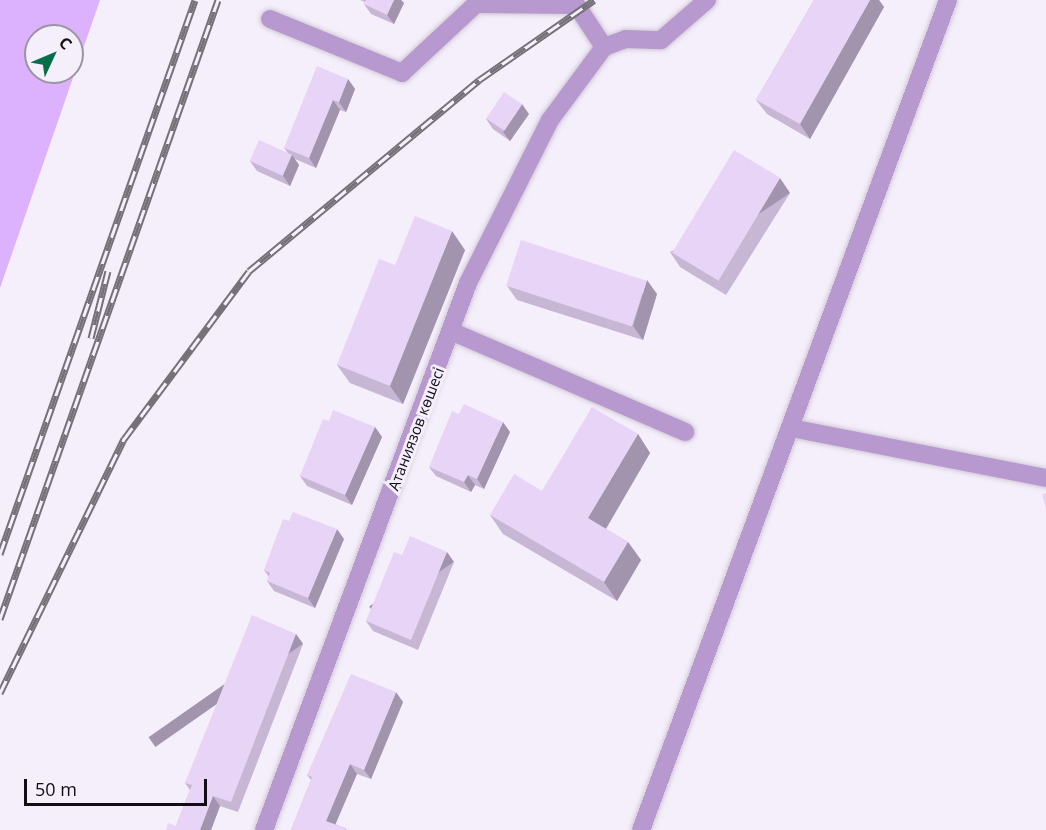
<!DOCTYPE html>
<html>
<head>
<meta charset="utf-8">
<style>
  body { margin:0 }
  #map { position:relative; width:1046px; height:830px; overflow:hidden; background:#f5eefb; font-family:"Open Sans",sans-serif }
  div>[style] { position:absolute }
  .green>* { inset:0; background:#dcb1fd }
  .roads { filter:drop-shadow(0 0 2px #d1cad6) drop-shadow(0 0 2px #d1cad6) }
  .minor>* { height:18px; margin:-9px; padding:0 9px; transform-origin:9px; border-radius:9px; background:#b799d0 }
  .rail>* { height:7px; margin-top:-3.5px; transform-origin:0; background:repeating-linear-gradient(90deg,#f5eefb 0 14px,#757179 0 28px); box-sizing:border-box; border-block:2px solid #757179 }
  .wall>* { inset:0; background:#c7b6d4 }
  .shaded-wall>* { inset:0; background:#a294ad; transform-origin:0 0 }
  .building>* { inset:0; background:#e7d4f7; transform-origin:0 0 }
  span { translate:-50% -50%; white-space:nowrap; text-align:center; line-height:1.15; -webkit-text-stroke:6px #f5eefb; paint-order:stroke }
  .street-label { font-size:15px; color:#110f13 }
  .north { position:absolute; left:24px; top:24px; width:60px; height:60px; box-sizing:border-box; background:#f5eefb; border:2px solid #9a959e; border-radius:50%; rotate:46deg; font-size:16px; font-weight:700; line-height:24px; text-align:center; color:#110f13 }
  .north::after { content:''; display:block; margin:auto; width:21px; height:27px; background:#057048; clip-path:polygon(50% 0,100% 100%,50% 72%,0 100%) }
  .scale { position:absolute; left:24px; top:779px; width:183px; height:27px; box-sizing:border-box; border:3px solid #110f13; border-top:0; padding-left:8px; font-size:18px; line-height:21px; white-space:nowrap; color:#110f13; -webkit-text-stroke:4px #f5eefb; paint-order:stroke }
</style>
</head>
<body>
<div id="map">
  <div class="green">
    <i style="clip-path:polygon(evenodd,0 0,100px 0,0 288px,0 0,36px 36px,72px 36px,72px 72px,36px 72px,36px 36px)"></i>
  </div>
  <div class="roads">
    <div class="minor">
      <i style="left:573px;top:0;width:56px;rotate:56.6deg"></i>
      <i style="left:270px;top:19px;width:143px;rotate:22.2deg"></i>
      <i style="left:402px;top:73px;width:101px;rotate:-43deg"></i>
      <i style="left:476px;top:4px;width:99px;rotate:0.6deg"></i>
      <i style="left:604px;top:47px;width:23px;rotate:-20deg"></i>
      <i style="left:626px;top:39px;width:35px;rotate:2deg"></i>
      <i style="left:661px;top:40px;width:61px;rotate:-41deg"></i>
      <i style="left:453px;top:332px;width:253px;rotate:23.3deg"></i>
      <i style="left:791px;top:428px;width:260px;rotate:11.1deg"></i>
      <i style="left:264px;top:830px;width:584px;rotate:-69.55deg"></i>
      <i style="left:468px;top:283px;width:182px;rotate:-63.3deg"></i>
      <i style="left:550px;top:120px;width:91px;rotate:-53.5deg"></i>
      <i style="left:641px;top:830px;width:885px;rotate:-69.7deg"></i>
    </div>
  </div>
  <div class="rail">
    <i style="left:91px;top:338px;width:69px;rotate:-75.8deg"></i>
    <i style="left:0;top:554px;width:587px;rotate:-70.61deg"></i>
    <i style="left:0;top:619px;width:656px;rotate:-70.6deg"></i>
    <i style="left:0;top:693px;width:283px;rotate:-64deg"></i>
    <i style="left:124px;top:439px;width:209px;rotate:-53.3deg"></i>
    <i style="left:249px;top:271px;width:299px;rotate:-39.7deg"></i>
    <i style="left:479px;top:80px;width:140px;rotate:-34.8deg"></i>
  </div>
  <div class="wall">
    <i style="clip-path:polygon(360px 0,401px 0,404px 3px,394px 24px,371px 14px,364px 4px,365px 2px)"></i>
    <i style="clip-path:polygon(814px 0,879px 0,884px 7px,810px 139px,767px 114px,756px 100px)"></i>
    <i style="clip-path:polygon(348px 79px,355px 89px,346px 112px,340px 110px,316px 168px,295px 159px,299px 165px,290px 186px,257px 171px,250px 161px,288px 153px,284px 148px)"></i>
    <i style="clip-path:polygon(529px 114px,510px 141px,493px 129px,486px 119px)"></i>
    <i style="clip-path:polygon(790px 193px,726px 295px,680px 267px,670px 252px)"></i>
    <i style="clip-path:polygon(465px 250px,403px 404px,350px 383px,337px 365px,395px 265px)"></i>
    <i style="clip-path:polygon(507px 286px,657px 294px,643px 340px,517px 300px)"></i>
    <i style="clip-path:polygon(329px 421px,375px 427px,382px 437px,352px 505px,307px 486px,300px 476px)"></i>
    <i style="clip-path:polygon(510px 432px,484px 489px,475px 485px,471px 492px,436px 476px,429px 467px)"></i>
    <i style="clip-path:polygon(638px 434px,650px 453px,606px 529px,628px 542px,641px 560px,617px 601px,503px 534px,490px 515px,542px 491px)"></i>
    <i style="clip-path:polygon(344px 539px,315px 608px,274px 591px,267px 581px,269px 577px,264px 570px)"></i>
    <i style="clip-path:polygon(402px 555px,454px 562px,418px 650px,373px 631px,366px 621px)"></i>
    <i style="clip-path:polygon(296px 634px,303px 644px,238px 812px,220px 806px,211px 830px,166px 830px,176px 826px,190px 790px,185px 783px)"></i>
    <i style="clip-path:polygon(403px 702px,371px 779px,357px 774px,335px 824px,345px 828px,347px 830px,291px 830px,311px 780px,307px 775px)"></i>
  </div>
  <div class="shaded-wall">
    <i style="clip-path:polygon(394px 0,401px 0,404px 3px,394px 24px,387px 15px)"></i>
    <i style="clip-path:polygon(870px 0,879px 0,884px 7px,810px 139px,800px 124px)"></i>
    <i style="clip-path:polygon(348px 79px,355px 89px,346px 112px,339px 102px)"></i>
    <i style="clip-path:polygon(333px 100px,340px 110px,316px 168px,309px 158px)"></i>
    <i style="clip-path:polygon(522px 104px,529px 114px,510px 141px,503px 132px)"></i>
    <i style="clip-path:polygon(292px 155px,299px 165px,290px 186px,283px 176px)"></i>
    <i style="left:780px;top:178px;width:18px;height:121px;rotate:56deg"></i>
    <i style="clip-path:polygon(452px 231px,465px 250px,403px 404px,390px 386px)"></i>
    <i style="clip-path:polygon(647px 280px,657px 294px,643px 340px,633px 326px)"></i>
    <i style="clip-path:polygon(503px 422px,510px 432px,484px 489px,477px 479px)"></i>
    <i style="clip-path:polygon(375px 427px,382px 437px,352px 505px,345px 495px)"></i>
    <i style="clip-path:polygon(638px 434px,650px 453px,601px 537px,588px 518px)"></i>
    <i style="clip-path:polygon(468px 475px,475px 485px,471px 492px,464px 482px)"></i>
    <i style="clip-path:polygon(337px 529px,344px 539px,315px 608px,308px 598px)"></i>
    <i style="clip-path:polygon(628px 542px,641px 560px,617px 601px,604px 582px)"></i>
    <i style="left:447px;top:552px;width:12px;height:95px;rotate:55deg"></i>
    <i style="left:296px;top:634px;width:12px;height:180px;rotate:55deg"></i>
    <i style="clip-path:polygon(396px 692px,403px 702px,371px 779px,364px 770px)"></i>
    <i style="clip-path:polygon(350px 764px,357px 774px,333px 830px,326px 821px)"></i>
    <i style="clip-path:polygon(213px 796px,220px 806px,211px 830px,200px 830px)"></i>
  </div>
  <div class="building">
    <i style="clip-path:polygon(366px 0,394px 0,387px 15px,364px 4px)"></i>
    <i style="clip-path:polygon(814px 0,870px 0,800px 124px,756px 100px)"></i>
    <i style="clip-path:polygon(317px 66px,348px 79px,339px 102px,333px 100px,309px 158px,284px 148px)"></i>
    <i style="left:504px;top:92px;width:22px;height:32px;rotate:34deg"></i>
    <i style="left:259px;top:140px;width:36px;height:23px;rotate:24deg"></i>
    <i style="left:734px;top:150px;width:54px;height:120px;rotate:31deg"></i>
    <i style="clip-path:polygon(415px 216px,452px 231px,390px 386px,337px 365px,379px 259px,395px 265px)"></i>
    <i style="left:521px;top:240px;width:132px;height:48px;rotate:18deg"></i>
    <i style="clip-path:polygon(464px 404px,503px 422px,477px 479px,468px 475px,464px 482px,429px 467px,452px 411px,459px 414px)"></i>
    <i style="clip-path:polygon(592px 407px,638px 434px,588px 518px,628px 542px,604px 582px,490px 515px,514px 474px,542px 491px)"></i>
    <i style="clip-path:polygon(333px 410px,375px 427px,345px 495px,300px 476px,323px 419px,329px 421px)"></i>
    <i style="clip-path:polygon(1046px 493px,1046px 509px,1042px 494px)"></i>
    <i style="clip-path:polygon(293px 512px,337px 529px,308px 598px,267px 581px,270px 573px,264px 570px,283px 519px,289px 521px)"></i>
    <i style="clip-path:polygon(410px 536px,447px 552px,411px 640px,366px 621px,394px 552px,402px 555px)"></i>
    <i style="clip-path:polygon(252px 615px,296px 634px,231px 802px,213px 796px,200px 830px,166px 830px,168px 823px,176px 826px,192px 785px,185px 783px)"></i>
    <i style="clip-path:polygon(351px 674px,396px 692px,364px 770px,350px 764px,326px 821px,345px 828px,345px 830px,291px 830px,312px 777px,307px 775px)"></i>
  </div>
  <div class="street-label">
    <span style="left:416px;top:429px;rotate:-69deg">Атаниязов көшесі</span>
  </div>
  <div class="north">С</div>
  <div class="scale">50 m</div>
</div>
</body>
</html>
